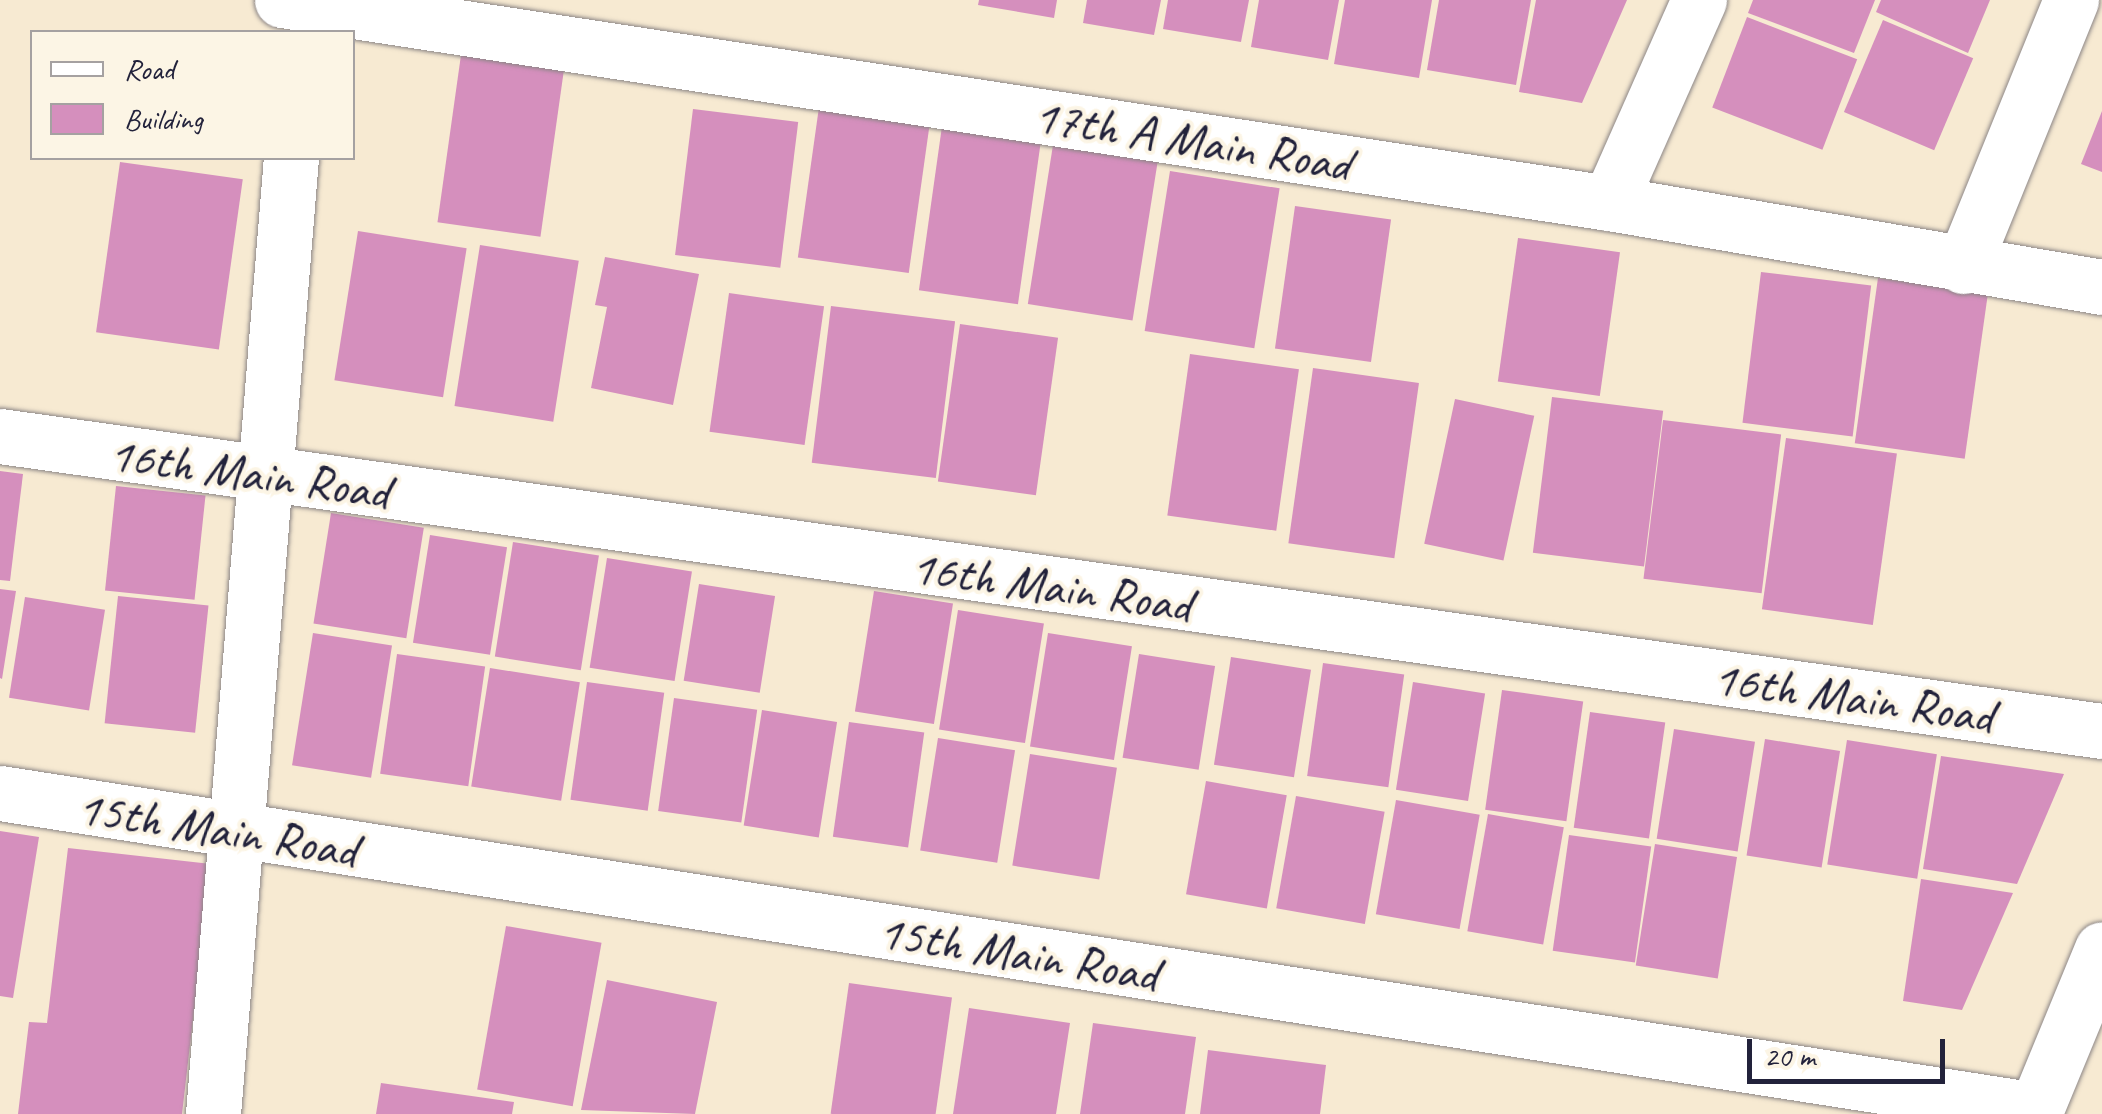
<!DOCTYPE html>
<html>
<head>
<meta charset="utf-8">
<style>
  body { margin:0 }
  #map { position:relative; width:2102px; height:1114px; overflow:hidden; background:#f7ead2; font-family:Caveat,sans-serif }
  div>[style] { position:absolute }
  .building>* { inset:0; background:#d58fbd; transform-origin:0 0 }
  .roads { filter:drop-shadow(0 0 2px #8c8686) drop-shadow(0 0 2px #8c8686) }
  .minor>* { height:55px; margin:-27.5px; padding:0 27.5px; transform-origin:27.5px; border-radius:27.5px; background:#fff }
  span { translate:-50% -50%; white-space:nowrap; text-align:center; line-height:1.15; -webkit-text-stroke:8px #fcf5e5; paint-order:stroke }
  .street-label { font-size:50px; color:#22223b }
  .legend { position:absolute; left:30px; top:30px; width:325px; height:130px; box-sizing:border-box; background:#fcf5e5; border:2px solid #a5a1a1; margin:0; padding:12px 18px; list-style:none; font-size:30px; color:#22223b }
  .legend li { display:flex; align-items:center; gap:20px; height:50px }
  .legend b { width:50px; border:2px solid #a5a1a1 }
  .scale { position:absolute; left:1747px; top:1039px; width:198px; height:45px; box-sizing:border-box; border:5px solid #22223b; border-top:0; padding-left:12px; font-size:30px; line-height:35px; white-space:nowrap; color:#22223b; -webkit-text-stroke:8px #fcf5e5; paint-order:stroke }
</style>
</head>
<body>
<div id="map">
  <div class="building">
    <i style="clip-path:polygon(979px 0,1057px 0,1054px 18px,978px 5px)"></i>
    <i style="clip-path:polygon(1087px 0,1161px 0,1154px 35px,1083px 23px)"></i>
    <i style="clip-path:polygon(1168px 0,1249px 0,1241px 42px,1163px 29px)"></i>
    <i style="clip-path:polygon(1259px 0,1339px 0,1328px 60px,1251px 47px)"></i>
    <i style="clip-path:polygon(1345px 0,1432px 0,1419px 78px,1334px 64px)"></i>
    <i style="clip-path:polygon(1439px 0,1531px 0,1516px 85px,1427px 70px)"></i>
    <i style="clip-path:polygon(1536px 0,1627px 0,1582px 103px,1519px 92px)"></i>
    <i style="clip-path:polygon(1753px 0,1875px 0,1854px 53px,1748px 13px)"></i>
    <i style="clip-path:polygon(1881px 0,1990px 0,1968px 53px,1876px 12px)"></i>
    <i style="left:1747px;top:17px;width:118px;height:97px;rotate:21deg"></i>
    <i style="left:1883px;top:20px;width:98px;height:100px;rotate:23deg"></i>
    <i style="left:461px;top:55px;width:104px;height:169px;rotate:8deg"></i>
    <i style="left:819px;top:107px;width:112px;height:152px;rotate:8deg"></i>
    <i style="left:693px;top:109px;width:106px;height:147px;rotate:7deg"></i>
    <i style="clip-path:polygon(2102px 111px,2102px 172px,2081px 164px)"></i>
    <i style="left:943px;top:119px;width:100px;height:173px;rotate:8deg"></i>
    <i style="left:1053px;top:145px;width:106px;height:161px;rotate:9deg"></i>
    <i style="left:120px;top:162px;width:124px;height:172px;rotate:8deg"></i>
    <i style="left:1170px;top:171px;width:111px;height:162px;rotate:9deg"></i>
    <i style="left:1295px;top:206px;width:97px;height:144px;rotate:8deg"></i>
    <i style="left:358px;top:231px;width:110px;height:151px;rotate:9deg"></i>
    <i style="left:1518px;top:238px;width:103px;height:145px;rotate:8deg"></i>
    <i style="left:480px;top:245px;width:100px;height:163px;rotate:9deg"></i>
    <i style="clip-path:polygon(605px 257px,699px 274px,673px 405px,591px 388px,607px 307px,595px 305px)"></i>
    <i style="left:1761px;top:272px;width:111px;height:152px;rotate:7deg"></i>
    <i style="left:1878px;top:278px;width:111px;height:167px;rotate:8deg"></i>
    <i style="left:729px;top:293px;width:96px;height:140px;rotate:8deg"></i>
    <i style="left:831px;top:306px;width:125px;height:158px;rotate:7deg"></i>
    <i style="left:960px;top:324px;width:99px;height:159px;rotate:8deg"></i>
    <i style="left:1190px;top:354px;width:110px;height:163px;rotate:8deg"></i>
    <i style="left:1313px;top:368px;width:107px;height:177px;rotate:8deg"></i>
    <i style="left:1552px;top:397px;width:112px;height:157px;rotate:7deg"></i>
    <i style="left:1455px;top:399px;width:81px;height:148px;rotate:12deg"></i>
    <i style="left:1663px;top:420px;width:119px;height:160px;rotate:7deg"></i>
    <i style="left:1786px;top:438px;width:112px;height:173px;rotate:8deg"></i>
    <i style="clip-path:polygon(0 471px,23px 474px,10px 581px,0 580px)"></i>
    <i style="left:116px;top:486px;width:90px;height:105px;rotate:6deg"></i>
    <i style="left:331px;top:513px;width:94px;height:112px;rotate:9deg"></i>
    <i style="left:430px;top:535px;width:78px;height:109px;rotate:9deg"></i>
    <i style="left:513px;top:542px;width:87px;height:116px;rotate:9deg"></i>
    <i style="left:607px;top:558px;width:86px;height:111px;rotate:9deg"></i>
    <i style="left:699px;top:584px;width:77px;height:98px;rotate:9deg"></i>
    <i style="clip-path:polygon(0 589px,16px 591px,2px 679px,0 678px)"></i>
    <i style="left:874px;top:591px;width:80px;height:122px;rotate:9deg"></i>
    <i style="left:118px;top:596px;width:91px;height:128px;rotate:6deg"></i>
    <i style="left:25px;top:597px;width:81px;height:102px;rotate:9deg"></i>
    <i style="left:958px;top:610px;width:87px;height:121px;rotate:9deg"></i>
    <i style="left:313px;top:633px;width:80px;height:134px;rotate:9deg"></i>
    <i style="left:1048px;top:633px;width:85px;height:115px;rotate:9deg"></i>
    <i style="left:397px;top:654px;width:89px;height:121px;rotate:8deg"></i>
    <i style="left:1139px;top:654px;width:77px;height:105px;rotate:9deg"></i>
    <i style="left:1231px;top:657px;width:81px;height:109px;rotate:9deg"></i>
    <i style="left:1323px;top:663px;width:82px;height:114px;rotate:8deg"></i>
    <i style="left:490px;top:668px;width:91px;height:120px;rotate:9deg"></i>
    <i style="left:587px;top:682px;width:78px;height:119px;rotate:8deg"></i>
    <i style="left:1413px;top:682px;width:73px;height:109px;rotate:9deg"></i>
    <i style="left:1502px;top:690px;width:82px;height:121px;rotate:8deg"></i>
    <i style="left:674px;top:698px;width:84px;height:114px;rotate:8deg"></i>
    <i style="left:762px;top:710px;width:76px;height:117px;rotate:9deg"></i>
    <i style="left:1590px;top:712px;width:76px;height:117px;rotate:8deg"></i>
    <i style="left:849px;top:722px;width:76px;height:116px;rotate:8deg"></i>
    <i style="left:1674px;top:729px;width:82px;height:111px;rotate:9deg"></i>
    <i style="left:938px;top:738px;width:78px;height:114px;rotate:9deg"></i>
    <i style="left:1765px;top:739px;width:76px;height:118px;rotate:9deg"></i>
    <i style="left:1847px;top:740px;width:91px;height:126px;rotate:9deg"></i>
    <i style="left:1030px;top:754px;width:88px;height:113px;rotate:9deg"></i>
    <i style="clip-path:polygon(1941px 756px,2064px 774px,2017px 884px,1923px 869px)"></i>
    <i style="left:1206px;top:781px;width:82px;height:115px;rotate:10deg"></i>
    <i style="left:1296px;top:796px;width:90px;height:114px;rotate:10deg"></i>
    <i style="left:1396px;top:800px;width:85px;height:116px;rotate:10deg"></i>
    <i style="left:1488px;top:814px;width:77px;height:119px;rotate:10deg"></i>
    <i style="clip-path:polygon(0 831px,39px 837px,13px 998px,0 996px)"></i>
    <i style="left:1569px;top:835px;width:83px;height:117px;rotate:8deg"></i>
    <i style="left:1655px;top:844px;width:83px;height:123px;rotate:9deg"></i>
    <i style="clip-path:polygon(68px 848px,211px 864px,182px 1114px,18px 1114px,29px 1022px,47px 1023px)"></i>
    <i style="clip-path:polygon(1921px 879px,2013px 893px,1962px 1010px,1903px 1001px)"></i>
    <i style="left:506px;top:926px;width:97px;height:166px;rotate:10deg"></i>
    <i style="clip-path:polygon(607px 980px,717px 1002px,695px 1114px,581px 1110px)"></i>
    <i style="left:849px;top:983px;width:104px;height:132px;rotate:8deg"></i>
    <i style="clip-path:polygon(969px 1008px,1070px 1023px,1056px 1114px,953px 1114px)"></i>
    <i style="clip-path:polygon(1093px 1023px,1196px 1037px,1185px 1114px,1080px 1114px)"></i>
    <i style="clip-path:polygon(1208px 1050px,1326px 1065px,1320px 1114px,1200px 1114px)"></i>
    <i style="clip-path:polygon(381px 1083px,514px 1102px,512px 1114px,376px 1114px)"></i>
  </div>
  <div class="roads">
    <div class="minor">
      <i style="left:282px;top:0;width:1342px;rotate:8.7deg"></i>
      <i style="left:1609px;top:203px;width:500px;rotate:9.67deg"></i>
      <i style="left:1609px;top:203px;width:222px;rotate:-66.1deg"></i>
      <i style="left:1963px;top:266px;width:287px;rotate:-67.9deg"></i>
      <i style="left:0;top:436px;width:2123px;rotate:7.99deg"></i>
      <i style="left:0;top:793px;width:2061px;rotate:8.85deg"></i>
      <i style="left:213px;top:1114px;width:959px;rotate:-85.34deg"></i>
      <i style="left:2034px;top:1114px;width:178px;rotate:-67.6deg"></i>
    </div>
  </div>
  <div class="street-label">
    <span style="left:1192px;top:140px;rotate:9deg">17th A Main Road</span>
    <span style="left:249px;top:473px;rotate:8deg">16th Main Road</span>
    <span style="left:1051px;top:586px;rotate:8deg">16th Main Road</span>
    <span style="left:1853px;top:697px;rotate:8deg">16th Main Road</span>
    <span style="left:217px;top:829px;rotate:9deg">15th Main Road</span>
    <span style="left:1018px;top:953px;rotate:9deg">15th Main Road</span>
  </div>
  <ul class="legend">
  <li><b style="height:12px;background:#fff"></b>Road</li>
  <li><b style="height:28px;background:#d58fbd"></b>Building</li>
  </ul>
  <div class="scale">20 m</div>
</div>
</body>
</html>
